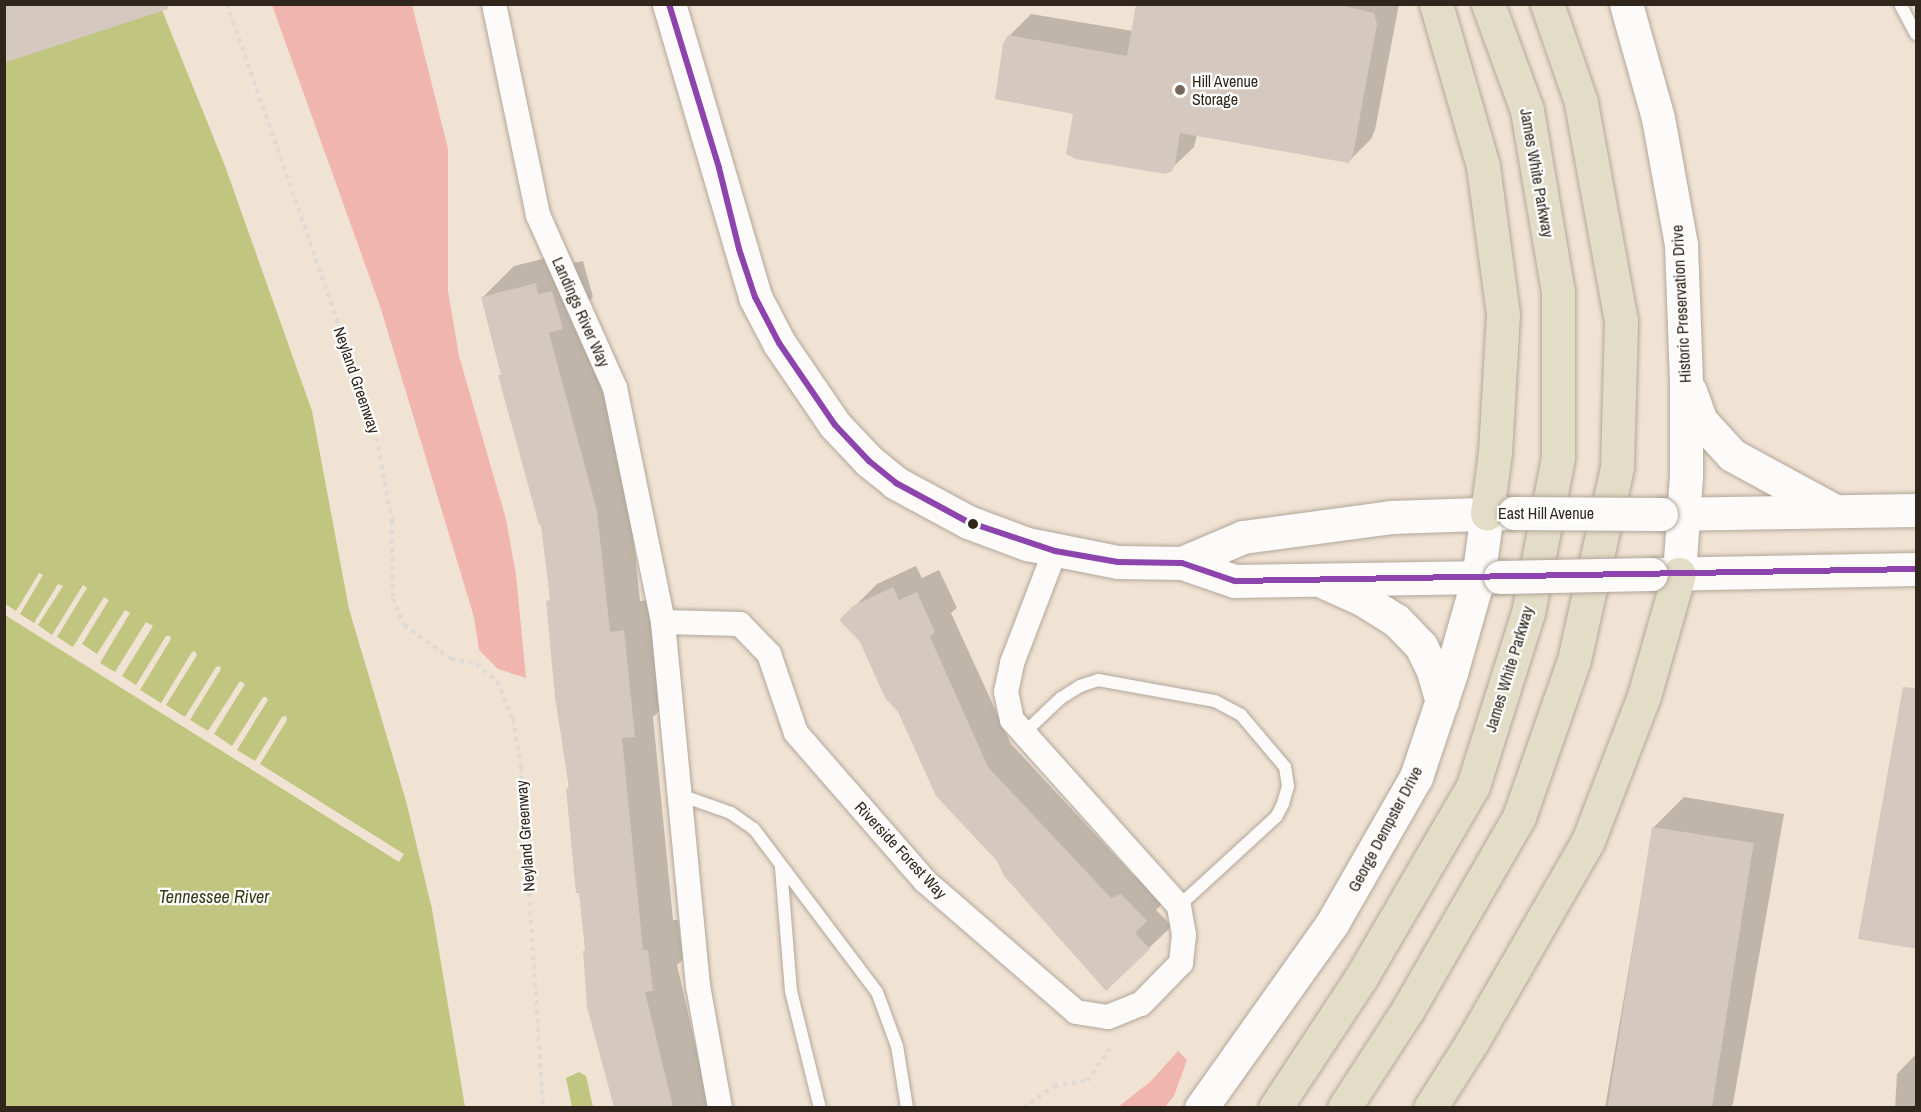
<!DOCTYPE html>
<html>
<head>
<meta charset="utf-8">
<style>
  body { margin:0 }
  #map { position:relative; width:1921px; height:1112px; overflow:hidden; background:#f1e3d4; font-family:"Archivo Narrow",sans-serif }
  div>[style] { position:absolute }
  .forest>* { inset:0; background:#f0b5ae }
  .water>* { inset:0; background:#c0c580 }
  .pier>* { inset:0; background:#f1e3d4 }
  .shadow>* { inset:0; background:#0003 }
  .building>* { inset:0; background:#d5c8bf; transform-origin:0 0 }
  .path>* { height:4px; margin-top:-2px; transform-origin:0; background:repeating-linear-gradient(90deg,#dedad5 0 4.5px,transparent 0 9px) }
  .roads { filter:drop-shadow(0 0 2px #b2a79b) drop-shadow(0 0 2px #b2a79b) }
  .lane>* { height:12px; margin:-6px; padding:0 6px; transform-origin:6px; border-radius:6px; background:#fdfbf9 }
  .street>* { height:24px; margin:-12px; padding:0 12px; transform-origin:12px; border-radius:12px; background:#fdfbf9 }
  .secondary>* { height:33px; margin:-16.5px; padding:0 16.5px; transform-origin:16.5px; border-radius:16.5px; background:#fdfbf9 }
  .highway>* { height:33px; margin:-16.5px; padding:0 16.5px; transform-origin:16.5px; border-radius:16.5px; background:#e3dcc6 }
  .bridges { filter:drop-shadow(0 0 2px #b2a79b) drop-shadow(0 0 2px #b2a79b) }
  .secondary-bridge>* { height:33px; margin:-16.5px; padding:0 16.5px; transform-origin:16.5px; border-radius:16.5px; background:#fdfbf9 }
  .bus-1>* { height:6px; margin:-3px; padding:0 3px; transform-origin:3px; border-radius:3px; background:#8e44ad }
  .dots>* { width:16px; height:16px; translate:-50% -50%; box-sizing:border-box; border:3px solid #fff; border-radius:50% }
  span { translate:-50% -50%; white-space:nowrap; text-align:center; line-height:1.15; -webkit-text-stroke:4.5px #fff; paint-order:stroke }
  .poi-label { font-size:16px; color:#30261b }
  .left { translate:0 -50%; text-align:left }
  .street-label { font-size:16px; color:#30261b }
  .water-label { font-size:18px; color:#363b14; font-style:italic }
  .frame { position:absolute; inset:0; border:6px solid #30261b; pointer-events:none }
</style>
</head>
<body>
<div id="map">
  <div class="forest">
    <i style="clip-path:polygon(272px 5px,412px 5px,448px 149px,448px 291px,459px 356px,506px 519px,516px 575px,526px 678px,498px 669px,479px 650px,474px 617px,380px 306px)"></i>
    <i style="clip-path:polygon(1178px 1051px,1187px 1060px,1174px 1096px,1165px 1107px,1118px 1107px,1151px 1081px)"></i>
  </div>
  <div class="water">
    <i style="clip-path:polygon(5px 5px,160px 5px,225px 166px,312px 411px,349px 609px,406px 801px,432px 909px,465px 1107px,5px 1108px)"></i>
    <i style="clip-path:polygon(579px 1072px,586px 1076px,593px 1107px,572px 1107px,566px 1078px)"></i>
  </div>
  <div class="pier">
    <i style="clip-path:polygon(39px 573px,43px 575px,20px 614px,34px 623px,58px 584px,63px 586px,38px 625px,52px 635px,83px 585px,87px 588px,57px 637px,73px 647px,104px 597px,109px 600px,82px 644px,97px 654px,125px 610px,130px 613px,100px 663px,115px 672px,146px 622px,153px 626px,122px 676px,136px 685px,166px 636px,170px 636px,171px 639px,140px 690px,161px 703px,192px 652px,195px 651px,197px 655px,166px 705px,185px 717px,216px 667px,220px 666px,221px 669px,190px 720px,208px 731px,240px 681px,245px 684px,214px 734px,232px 746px,263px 697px,266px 697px,268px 700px,237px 750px,255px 761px,282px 717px,286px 716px,287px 720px,260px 764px,404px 854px,399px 862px,5px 615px,5px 604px,16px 611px)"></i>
  </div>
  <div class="shadow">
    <i style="clip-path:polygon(1138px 4px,1399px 4px,1375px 130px,1371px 139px,1348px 162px,1197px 135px,1194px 147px,1171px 169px,1074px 113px,1009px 36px,1031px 14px,1133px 31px)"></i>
    <i style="clip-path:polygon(566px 253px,569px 264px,583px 261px,593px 297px,581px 309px,628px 480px,640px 601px,655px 600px,665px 705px,653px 717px,673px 920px,678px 920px,683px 959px,677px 965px,706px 1091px,725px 1108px,615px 1108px,605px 1061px,587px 949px,548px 602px,551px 599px,543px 524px,483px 297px,514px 266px)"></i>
    <i style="clip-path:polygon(916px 566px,922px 578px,939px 570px,957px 608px,951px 613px,1011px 744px,1134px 876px,1144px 872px,1168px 898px,1156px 910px,1172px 926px,1106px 989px,998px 860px,899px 711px,861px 641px,841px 620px,877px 584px)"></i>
    <i style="clip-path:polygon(1684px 797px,1784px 814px,1733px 1104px,1730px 1108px,1605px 1108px,1653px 828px)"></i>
    <i style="clip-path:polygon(1916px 1054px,1916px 1108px,1895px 1108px,1897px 1074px)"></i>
  </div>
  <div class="building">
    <i style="clip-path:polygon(4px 4px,167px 4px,168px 9px,4px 63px)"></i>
    <i style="clip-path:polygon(1136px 4px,1337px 4px,1374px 13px,1377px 24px,1353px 154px,1349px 163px,1180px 133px,1175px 165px,1172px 171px,1166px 174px,1076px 159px,1066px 154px,1073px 114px,995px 99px,1003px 44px,1008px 35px,1127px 56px)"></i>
    <i style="clip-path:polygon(536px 283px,538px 294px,552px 291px,563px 329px,549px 333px,597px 511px,610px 632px,624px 630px,635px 737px,622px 738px,643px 950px,648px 950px,653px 991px,645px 992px,673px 1107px,614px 1107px,587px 1007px,583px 951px,585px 950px,579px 893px,576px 893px,566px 789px,569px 788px,555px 697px,546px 601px,550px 600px,541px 525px,539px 525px,498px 375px,501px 375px,481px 297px)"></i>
    <i style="clip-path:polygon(893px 587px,899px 600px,917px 592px,935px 632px,930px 637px,988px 767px,1111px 898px,1121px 894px,1147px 921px,1135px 933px,1150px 949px,1106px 991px,1004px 876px,997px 861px,936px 796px,898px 712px,885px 698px,860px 642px,839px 620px,853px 606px)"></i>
    <i style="clip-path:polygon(1903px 687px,1917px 688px,1917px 949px,1858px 939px)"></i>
    <i style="left:1652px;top:827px;width:103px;height:284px;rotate:9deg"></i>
  </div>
  <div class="path">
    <i style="left:227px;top:4px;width:450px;rotate:70.8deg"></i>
    <i style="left:375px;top:429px;width:94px;rotate:79.5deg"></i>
    <i style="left:392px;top:521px;width:77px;rotate:89.3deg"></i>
    <i style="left:393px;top:598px;width:29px;rotate:68deg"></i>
    <i style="left:404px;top:625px;width:58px;rotate:35.9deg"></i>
    <i style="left:451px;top:659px;width:25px;rotate:11deg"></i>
    <i style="left:476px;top:664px;width:27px;rotate:39deg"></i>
    <i style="left:497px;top:681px;width:41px;rotate:67.2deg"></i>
    <i style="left:513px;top:719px;width:49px;rotate:80.5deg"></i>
    <i style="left:521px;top:767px;width:342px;rotate:86.3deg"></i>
    <i style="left:1023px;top:1108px;width:38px;rotate:-35deg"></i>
    <i style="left:1054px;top:1086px;width:33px;rotate:-9deg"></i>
    <i style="left:1087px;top:1081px;width:44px;rotate:-55.2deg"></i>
  </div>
  <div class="roads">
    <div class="lane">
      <i style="left:1900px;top:4px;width:34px;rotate:62deg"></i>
      <i style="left:1024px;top:733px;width:51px;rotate:-43.4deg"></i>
      <i style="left:1061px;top:698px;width:22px;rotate:-32deg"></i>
      <i style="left:1080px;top:686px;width:19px;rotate:-18deg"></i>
      <i style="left:1098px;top:680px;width:119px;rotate:10.2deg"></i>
      <i style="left:1215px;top:701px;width:30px;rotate:28deg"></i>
      <i style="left:1241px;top:715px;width:68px;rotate:49.8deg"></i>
      <i style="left:1285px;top:767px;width:19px;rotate:81deg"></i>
      <i style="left:1288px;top:786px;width:19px;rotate:106deg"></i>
      <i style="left:1283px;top:804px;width:15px;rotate:118deg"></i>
      <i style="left:1276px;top:817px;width:132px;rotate:137.5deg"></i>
      <i style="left:680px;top:795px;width:54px;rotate:19.4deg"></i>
      <i style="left:731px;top:813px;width:28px;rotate:35deg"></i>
      <i style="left:754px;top:829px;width:204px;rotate:53deg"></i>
      <i style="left:877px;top:992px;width:58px;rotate:69.7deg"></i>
      <i style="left:897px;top:1046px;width:63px;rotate:80.8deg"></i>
      <i style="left:781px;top:867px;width:124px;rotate:85.4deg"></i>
      <i style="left:791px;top:991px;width:121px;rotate:76.1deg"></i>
    </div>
    <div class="street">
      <i style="left:494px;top:4px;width:216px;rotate:78.2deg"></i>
      <i style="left:538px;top:215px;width:189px;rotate:66deg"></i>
      <i style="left:615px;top:388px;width:239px;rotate:78.4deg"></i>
      <i style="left:720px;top:1108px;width:124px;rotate:-100.2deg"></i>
      <i style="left:698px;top:986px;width:366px;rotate:-95.5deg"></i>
      <i style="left:663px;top:622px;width:77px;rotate:1.5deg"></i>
      <i style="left:740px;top:624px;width:42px;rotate:46deg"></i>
      <i style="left:769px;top:654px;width:83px;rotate:71.1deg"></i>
      <i style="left:796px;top:733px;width:196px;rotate:48.9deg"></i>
      <i style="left:925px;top:881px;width:200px;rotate:40.9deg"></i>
      <i style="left:1076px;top:1012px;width:32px;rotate:9deg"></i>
      <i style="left:1108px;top:1017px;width:35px;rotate:-22deg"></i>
      <i style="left:1141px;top:1004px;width:57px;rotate:-45.7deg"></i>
      <i style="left:1181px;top:963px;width:28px;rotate:-84deg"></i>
      <i style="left:1184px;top:935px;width:29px;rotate:-100deg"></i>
      <i style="left:1179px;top:906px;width:250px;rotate:-131.9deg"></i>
      <i style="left:1012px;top:720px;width:29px;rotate:-102deg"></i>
      <i style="left:1006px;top:692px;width:30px;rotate:-78deg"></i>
      <i style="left:1012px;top:663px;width:120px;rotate:-69deg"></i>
    </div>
    <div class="secondary">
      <i style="left:669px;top:4px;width:305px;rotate:73.6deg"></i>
      <i style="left:755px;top:297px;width:52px;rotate:62.4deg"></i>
      <i style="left:779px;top:343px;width:99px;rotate:55.7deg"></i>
      <i style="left:835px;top:425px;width:50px;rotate:46.6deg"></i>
      <i style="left:869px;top:461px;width:35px;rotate:39deg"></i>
      <i style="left:896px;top:483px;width:82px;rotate:28.4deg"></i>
      <i style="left:968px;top:522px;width:63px;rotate:20.4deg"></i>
      <i style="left:1027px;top:544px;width:93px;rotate:11.2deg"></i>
      <i style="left:1118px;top:562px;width:64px;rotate:0.9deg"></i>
      <i style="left:1182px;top:563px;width:56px;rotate:18.8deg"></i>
      <i style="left:1235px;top:581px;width:265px;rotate:-0.9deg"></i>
      <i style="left:1626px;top:4px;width:118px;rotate:74.3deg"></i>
      <i style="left:1658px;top:118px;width:129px;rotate:79.7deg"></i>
      <i style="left:1681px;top:245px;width:136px;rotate:87.9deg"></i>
      <i style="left:1686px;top:381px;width:95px;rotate:90deg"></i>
      <i style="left:1686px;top:476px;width:98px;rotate:94.1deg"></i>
      <i style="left:1690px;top:391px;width:32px;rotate:70deg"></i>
      <i style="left:1701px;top:421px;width:46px;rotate:47.6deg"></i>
      <i style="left:1732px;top:455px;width:113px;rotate:28.6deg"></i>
      <i style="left:1663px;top:514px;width:253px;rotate:-0.9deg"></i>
      <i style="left:1182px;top:563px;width:66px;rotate:-23.1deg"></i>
      <i style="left:1243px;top:537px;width:149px;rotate:-7.7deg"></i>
      <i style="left:1391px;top:517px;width:118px;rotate:-1.9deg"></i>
      <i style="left:1657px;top:574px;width:259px;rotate:-1.1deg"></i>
      <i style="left:1326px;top:583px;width:39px;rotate:24deg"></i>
      <i style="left:1362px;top:599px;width:40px;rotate:32deg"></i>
      <i style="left:1396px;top:620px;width:36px;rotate:46deg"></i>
      <i style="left:1421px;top:646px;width:28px;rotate:64deg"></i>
      <i style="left:1433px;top:671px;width:32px;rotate:74deg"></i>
      <i style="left:1201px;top:1108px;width:228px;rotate:-54.6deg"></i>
      <i style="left:1333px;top:922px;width:167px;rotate:-60.2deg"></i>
      <i style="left:1416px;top:777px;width:110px;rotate:-71.4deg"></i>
      <i style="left:1451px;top:673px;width:99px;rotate:-74.1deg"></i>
      <i style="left:1478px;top:578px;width:66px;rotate:-82.1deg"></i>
    </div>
    <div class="highway">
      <i style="left:1436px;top:4px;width:169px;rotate:73.8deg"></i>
      <i style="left:1483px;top:166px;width:149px;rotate:82.3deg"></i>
      <i style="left:1503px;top:314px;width:138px;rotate:93.3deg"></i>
      <i style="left:1495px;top:452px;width:62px;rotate:97.5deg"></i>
      <i style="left:1275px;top:1108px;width:158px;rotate:-56.6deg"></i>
      <i style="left:1362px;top:976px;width:220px;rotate:-59.7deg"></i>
      <i style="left:1473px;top:786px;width:182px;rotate:-72.4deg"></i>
      <i style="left:1528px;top:613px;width:159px;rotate:-79.1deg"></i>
      <i style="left:1558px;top:457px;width:165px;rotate:-90deg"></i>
      <i style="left:1558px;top:292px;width:185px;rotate:-99.7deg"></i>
      <i style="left:1527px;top:110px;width:113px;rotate:-110.2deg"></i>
      <i style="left:1344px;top:1108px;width:116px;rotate:-57deg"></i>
      <i style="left:1407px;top:1011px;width:224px;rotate:-60deg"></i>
      <i style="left:1519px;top:817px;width:166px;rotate:-70.7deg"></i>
      <i style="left:1574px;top:660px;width:198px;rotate:-77.4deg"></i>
      <i style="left:1617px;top:467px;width:146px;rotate:-88.4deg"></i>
      <i style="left:1621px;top:321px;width:223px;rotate:-100.4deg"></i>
      <i style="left:1581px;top:102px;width:104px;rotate:-109.1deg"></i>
      <i style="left:1430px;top:1108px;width:78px;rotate:-57.5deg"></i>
      <i style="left:1472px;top:1042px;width:232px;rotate:-60deg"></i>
      <i style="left:1588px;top:841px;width:155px;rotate:-68.9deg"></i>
      <i style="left:1644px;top:696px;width:127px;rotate:-74deg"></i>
    </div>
  </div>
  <div class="bridges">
    <div class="secondary-bridge">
      <i style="left:1514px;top:513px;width:147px;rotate:0.4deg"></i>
      <i style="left:1500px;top:577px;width:151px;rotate:-1.1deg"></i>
    </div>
  </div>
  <div class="bus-1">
    <i style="left:669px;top:4px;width:171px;rotate:73deg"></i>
    <i style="left:719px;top:168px;width:83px;rotate:76.1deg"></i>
    <i style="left:739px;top:249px;width:51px;rotate:71.6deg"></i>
    <i style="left:755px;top:297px;width:52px;rotate:62.4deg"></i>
    <i style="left:779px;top:343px;width:99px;rotate:55.7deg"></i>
    <i style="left:835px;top:425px;width:50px;rotate:46.6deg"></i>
    <i style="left:869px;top:461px;width:35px;rotate:39deg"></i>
    <i style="left:896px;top:483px;width:82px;rotate:28.4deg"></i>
    <i style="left:968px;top:522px;width:92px;rotate:18.4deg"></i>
    <i style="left:1055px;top:551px;width:64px;rotate:9.9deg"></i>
    <i style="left:1118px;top:562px;width:64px;rotate:0.9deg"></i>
    <i style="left:1182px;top:563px;width:56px;rotate:18.8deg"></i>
    <i style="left:1235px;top:581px;width:681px;rotate:-1.01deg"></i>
  </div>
  <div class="dots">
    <i style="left:1180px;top:90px;background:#74685c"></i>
    <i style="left:973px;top:524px;background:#30261b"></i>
  </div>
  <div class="poi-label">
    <span class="left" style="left:1192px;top:90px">Hill Avenue<br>Storage</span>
  </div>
  <div class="street-label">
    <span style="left:1537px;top:173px;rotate:80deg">James White Parkway</span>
    <span style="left:1681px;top:304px;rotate:-93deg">Historic Preservation Drive</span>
    <span style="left:581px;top:312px;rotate:66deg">Landings River Way</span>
    <span style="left:357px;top:380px;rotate:71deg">Neyland Greenway</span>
    <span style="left:1546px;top:513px">East Hill Avenue</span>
    <span style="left:1509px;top:669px;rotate:-73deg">James White Parkway</span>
    <span style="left:1385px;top:829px;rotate:-62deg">George Dempster Drive</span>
    <span style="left:525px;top:836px;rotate:-94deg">Neyland Greenway</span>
    <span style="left:901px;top:850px;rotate:47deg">Riverside Forest Way</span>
  </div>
  <div class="water-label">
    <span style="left:214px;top:897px">Tennessee River</span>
  </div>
  <div class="frame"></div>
</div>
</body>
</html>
